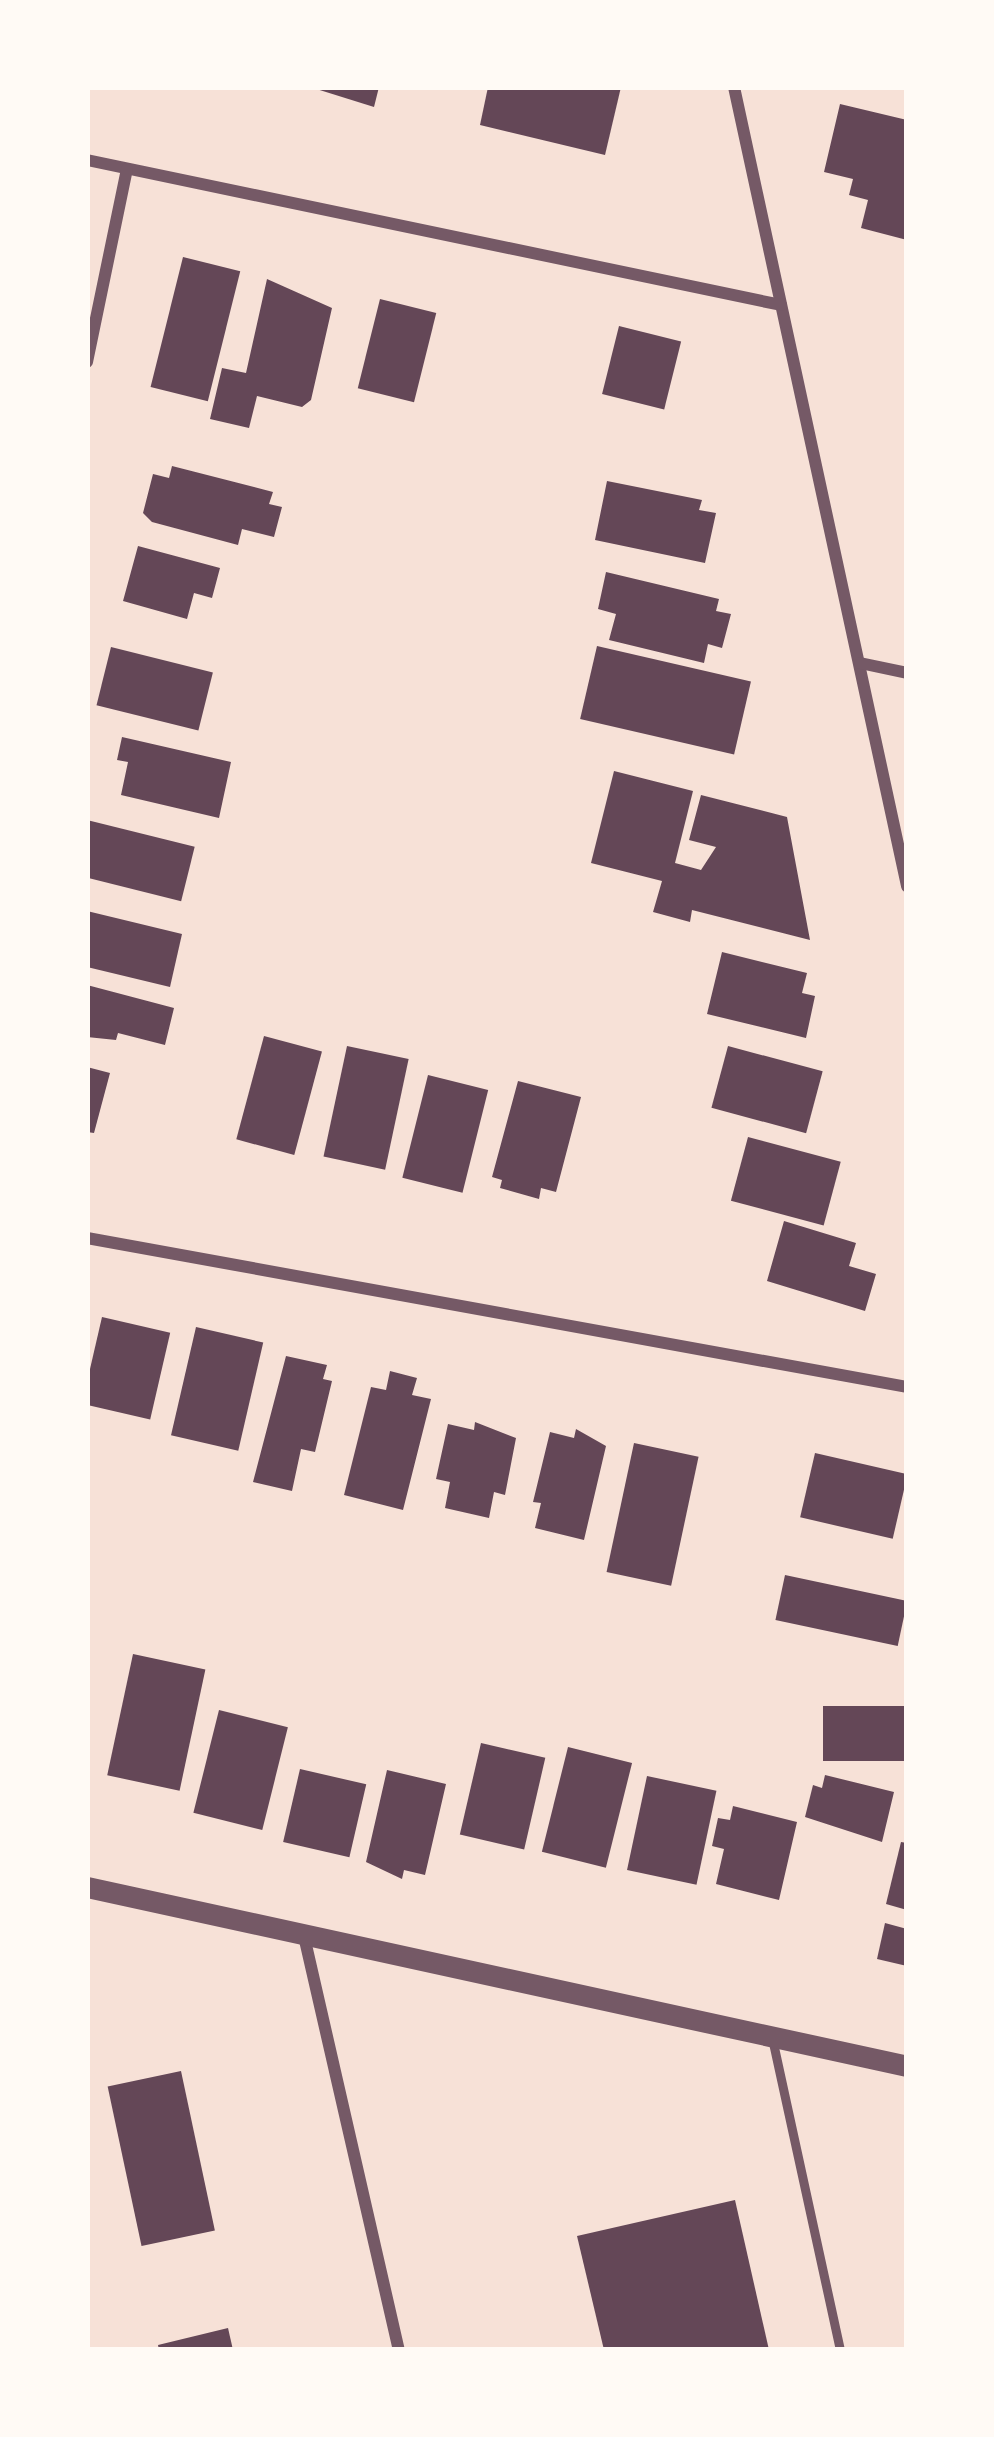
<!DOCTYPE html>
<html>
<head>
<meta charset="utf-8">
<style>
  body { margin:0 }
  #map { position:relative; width:994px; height:2437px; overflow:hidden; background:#f7e1d7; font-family:"DejaVu Sans",sans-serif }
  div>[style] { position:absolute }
  .building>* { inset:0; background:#644757; transform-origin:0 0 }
  .service>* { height:9px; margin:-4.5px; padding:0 4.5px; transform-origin:4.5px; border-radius:4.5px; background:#755966 }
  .minor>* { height:12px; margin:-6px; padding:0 6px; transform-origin:6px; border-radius:6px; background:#755966 }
  .tertiary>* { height:21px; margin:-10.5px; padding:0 10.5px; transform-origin:10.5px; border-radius:10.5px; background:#755966 }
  span { translate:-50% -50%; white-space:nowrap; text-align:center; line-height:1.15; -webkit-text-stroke:10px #fffaf5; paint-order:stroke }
  .frame { position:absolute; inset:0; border:90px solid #fffaf5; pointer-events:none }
</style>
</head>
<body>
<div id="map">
  <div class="building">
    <i style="clip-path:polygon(310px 87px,379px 87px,374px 107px)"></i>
    <i style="clip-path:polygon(488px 87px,621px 87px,605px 155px,480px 125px)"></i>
    <i style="clip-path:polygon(840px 104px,907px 120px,907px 240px,861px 228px,868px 200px,849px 195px,853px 179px,824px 172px)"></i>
    <i style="left:183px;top:257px;width:59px;height:134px;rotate:14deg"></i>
    <i style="clip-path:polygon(267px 279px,332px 308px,311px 400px,302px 407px,257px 396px,249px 428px,210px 419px,222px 368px,246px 373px)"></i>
    <i style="left:380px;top:299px;width:58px;height:92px;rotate:14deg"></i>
    <i style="left:619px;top:326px;width:64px;height:70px;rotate:14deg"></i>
    <i style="clip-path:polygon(172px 466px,273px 492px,269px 504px,282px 507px,274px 537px,242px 529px,238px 545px,152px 522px,143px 513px,153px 474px,169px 478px)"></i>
    <i style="clip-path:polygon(607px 481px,702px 500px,699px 510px,716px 513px,705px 563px,595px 540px)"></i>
    <i style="clip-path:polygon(138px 546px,220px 568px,212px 598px,194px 593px,187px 619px,123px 601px)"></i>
    <i style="clip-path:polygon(606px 572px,719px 599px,716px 611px,731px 614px,722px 648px,708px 644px,704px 663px,609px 640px,616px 614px,598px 609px)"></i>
    <i style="left:597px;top:646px;width:158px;height:75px;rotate:13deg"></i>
    <i style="left:111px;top:647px;width:105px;height:60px;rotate:14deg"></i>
    <i style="clip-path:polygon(122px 737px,231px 762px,219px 818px,121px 795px,128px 762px,117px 760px)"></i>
    <i style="clip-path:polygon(614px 771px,693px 791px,675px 863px,701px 870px,716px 847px,689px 840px,701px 795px,787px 817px,810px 940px,692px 910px,690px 922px,653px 912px,662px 881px,591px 863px)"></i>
    <i style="left:87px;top:820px;width:111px;height:56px;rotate:14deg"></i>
    <i style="clip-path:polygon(87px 911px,182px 934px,170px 987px,87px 967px)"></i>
    <i style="clip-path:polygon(722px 952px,807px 973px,802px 993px,815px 996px,806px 1038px,707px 1014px)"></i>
    <i style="clip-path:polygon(87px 985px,174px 1008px,165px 1045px,118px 1033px,116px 1040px,87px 1037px)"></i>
    <i style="left:264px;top:1036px;width:60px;height:107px;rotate:15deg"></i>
    <i style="left:347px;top:1046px;width:63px;height:113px;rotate:12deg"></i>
    <i style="left:728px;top:1046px;width:98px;height:64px;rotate:15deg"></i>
    <i style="clip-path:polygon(87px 1067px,110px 1073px,94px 1133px,87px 1132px)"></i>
    <i style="left:428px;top:1075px;width:62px;height:106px;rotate:14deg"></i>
    <i style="clip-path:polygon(518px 1081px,581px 1097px,556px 1192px,541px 1188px,539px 1199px,500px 1188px,502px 1180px,492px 1177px)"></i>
    <i style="left:748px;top:1137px;width:96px;height:66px;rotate:15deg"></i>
    <i style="clip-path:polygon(784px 1221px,856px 1243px,849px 1266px,876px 1274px,865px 1311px,767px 1281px)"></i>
    <i style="left:102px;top:1317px;width:70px;height:89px;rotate:13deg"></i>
    <i style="left:196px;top:1327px;width:69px;height:111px;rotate:13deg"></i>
    <i style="clip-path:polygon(286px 1356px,327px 1365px,323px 1379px,332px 1381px,315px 1452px,301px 1449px,292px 1491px,253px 1482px)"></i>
    <i style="clip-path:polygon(390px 1371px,417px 1378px,412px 1395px,431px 1399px,403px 1510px,344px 1495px,371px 1387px,386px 1390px)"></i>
    <i style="clip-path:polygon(475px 1422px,516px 1438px,505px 1495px,494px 1492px,489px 1518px,445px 1508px,450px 1482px,436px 1479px,448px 1424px,474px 1430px)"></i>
    <i style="clip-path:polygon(576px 1429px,606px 1446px,584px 1540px,535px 1528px,541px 1503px,533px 1502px,550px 1432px,574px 1438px)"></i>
    <i style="left:634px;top:1443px;width:66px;height:132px;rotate:12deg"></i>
    <i style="left:815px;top:1453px;width:95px;height:66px;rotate:13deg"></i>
    <i style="left:785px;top:1575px;width:125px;height:46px;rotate:12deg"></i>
    <i style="left:133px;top:1654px;width:74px;height:124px;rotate:12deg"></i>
    <i style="left:907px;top:1706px;width:55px;height:84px;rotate:90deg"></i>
    <i style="left:219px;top:1710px;width:71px;height:106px;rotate:14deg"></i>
    <i style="left:481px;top:1743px;width:66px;height:94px;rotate:13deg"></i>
    <i style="left:568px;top:1747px;width:66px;height:108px;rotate:14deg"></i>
    <i style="left:300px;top:1769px;width:68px;height:75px;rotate:13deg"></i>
    <i style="clip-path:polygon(387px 1770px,446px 1784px,425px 1875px,404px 1870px,402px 1879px,366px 1862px)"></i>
    <i style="clip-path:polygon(825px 1775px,894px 1792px,882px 1842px,805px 1817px,813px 1785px,822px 1788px)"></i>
    <i style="left:647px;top:1776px;width:71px;height:96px;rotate:12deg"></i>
    <i style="clip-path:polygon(733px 1806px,797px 1822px,779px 1900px,716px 1884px,724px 1849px,712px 1846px,718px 1818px,730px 1820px)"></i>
    <i style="clip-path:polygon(901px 1842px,907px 1843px,907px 1910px,886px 1904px)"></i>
    <i style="clip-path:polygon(885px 1923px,907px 1929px,907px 1966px,877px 1959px)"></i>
    <i style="left:181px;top:2071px;width:163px;height:75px;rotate:78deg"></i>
    <i style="clip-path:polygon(735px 2200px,769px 2350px,604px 2350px,577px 2236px)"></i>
    <i style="clip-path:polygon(228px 2328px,233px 2350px,159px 2350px,158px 2345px)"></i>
  </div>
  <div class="service">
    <i style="left:772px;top:2038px;width:319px;rotate:77.7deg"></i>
  </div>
  <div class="minor">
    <i style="left:734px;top:87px;width:818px;rotate:77.78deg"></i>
    <i style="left:87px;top:160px;width:709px;rotate:11.8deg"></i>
    <i style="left:87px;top:362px;width:197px;rotate:-78.3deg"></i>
    <i style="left:860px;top:663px;width:48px;rotate:12deg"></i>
    <i style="left:87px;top:1238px;width:833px;rotate:10.3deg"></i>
    <i style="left:304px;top:1936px;width:425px;rotate:77.1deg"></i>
  </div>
  <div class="tertiary">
    <i style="left:87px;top:1887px;width:839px;rotate:12.31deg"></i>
  </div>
  <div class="frame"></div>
</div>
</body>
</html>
